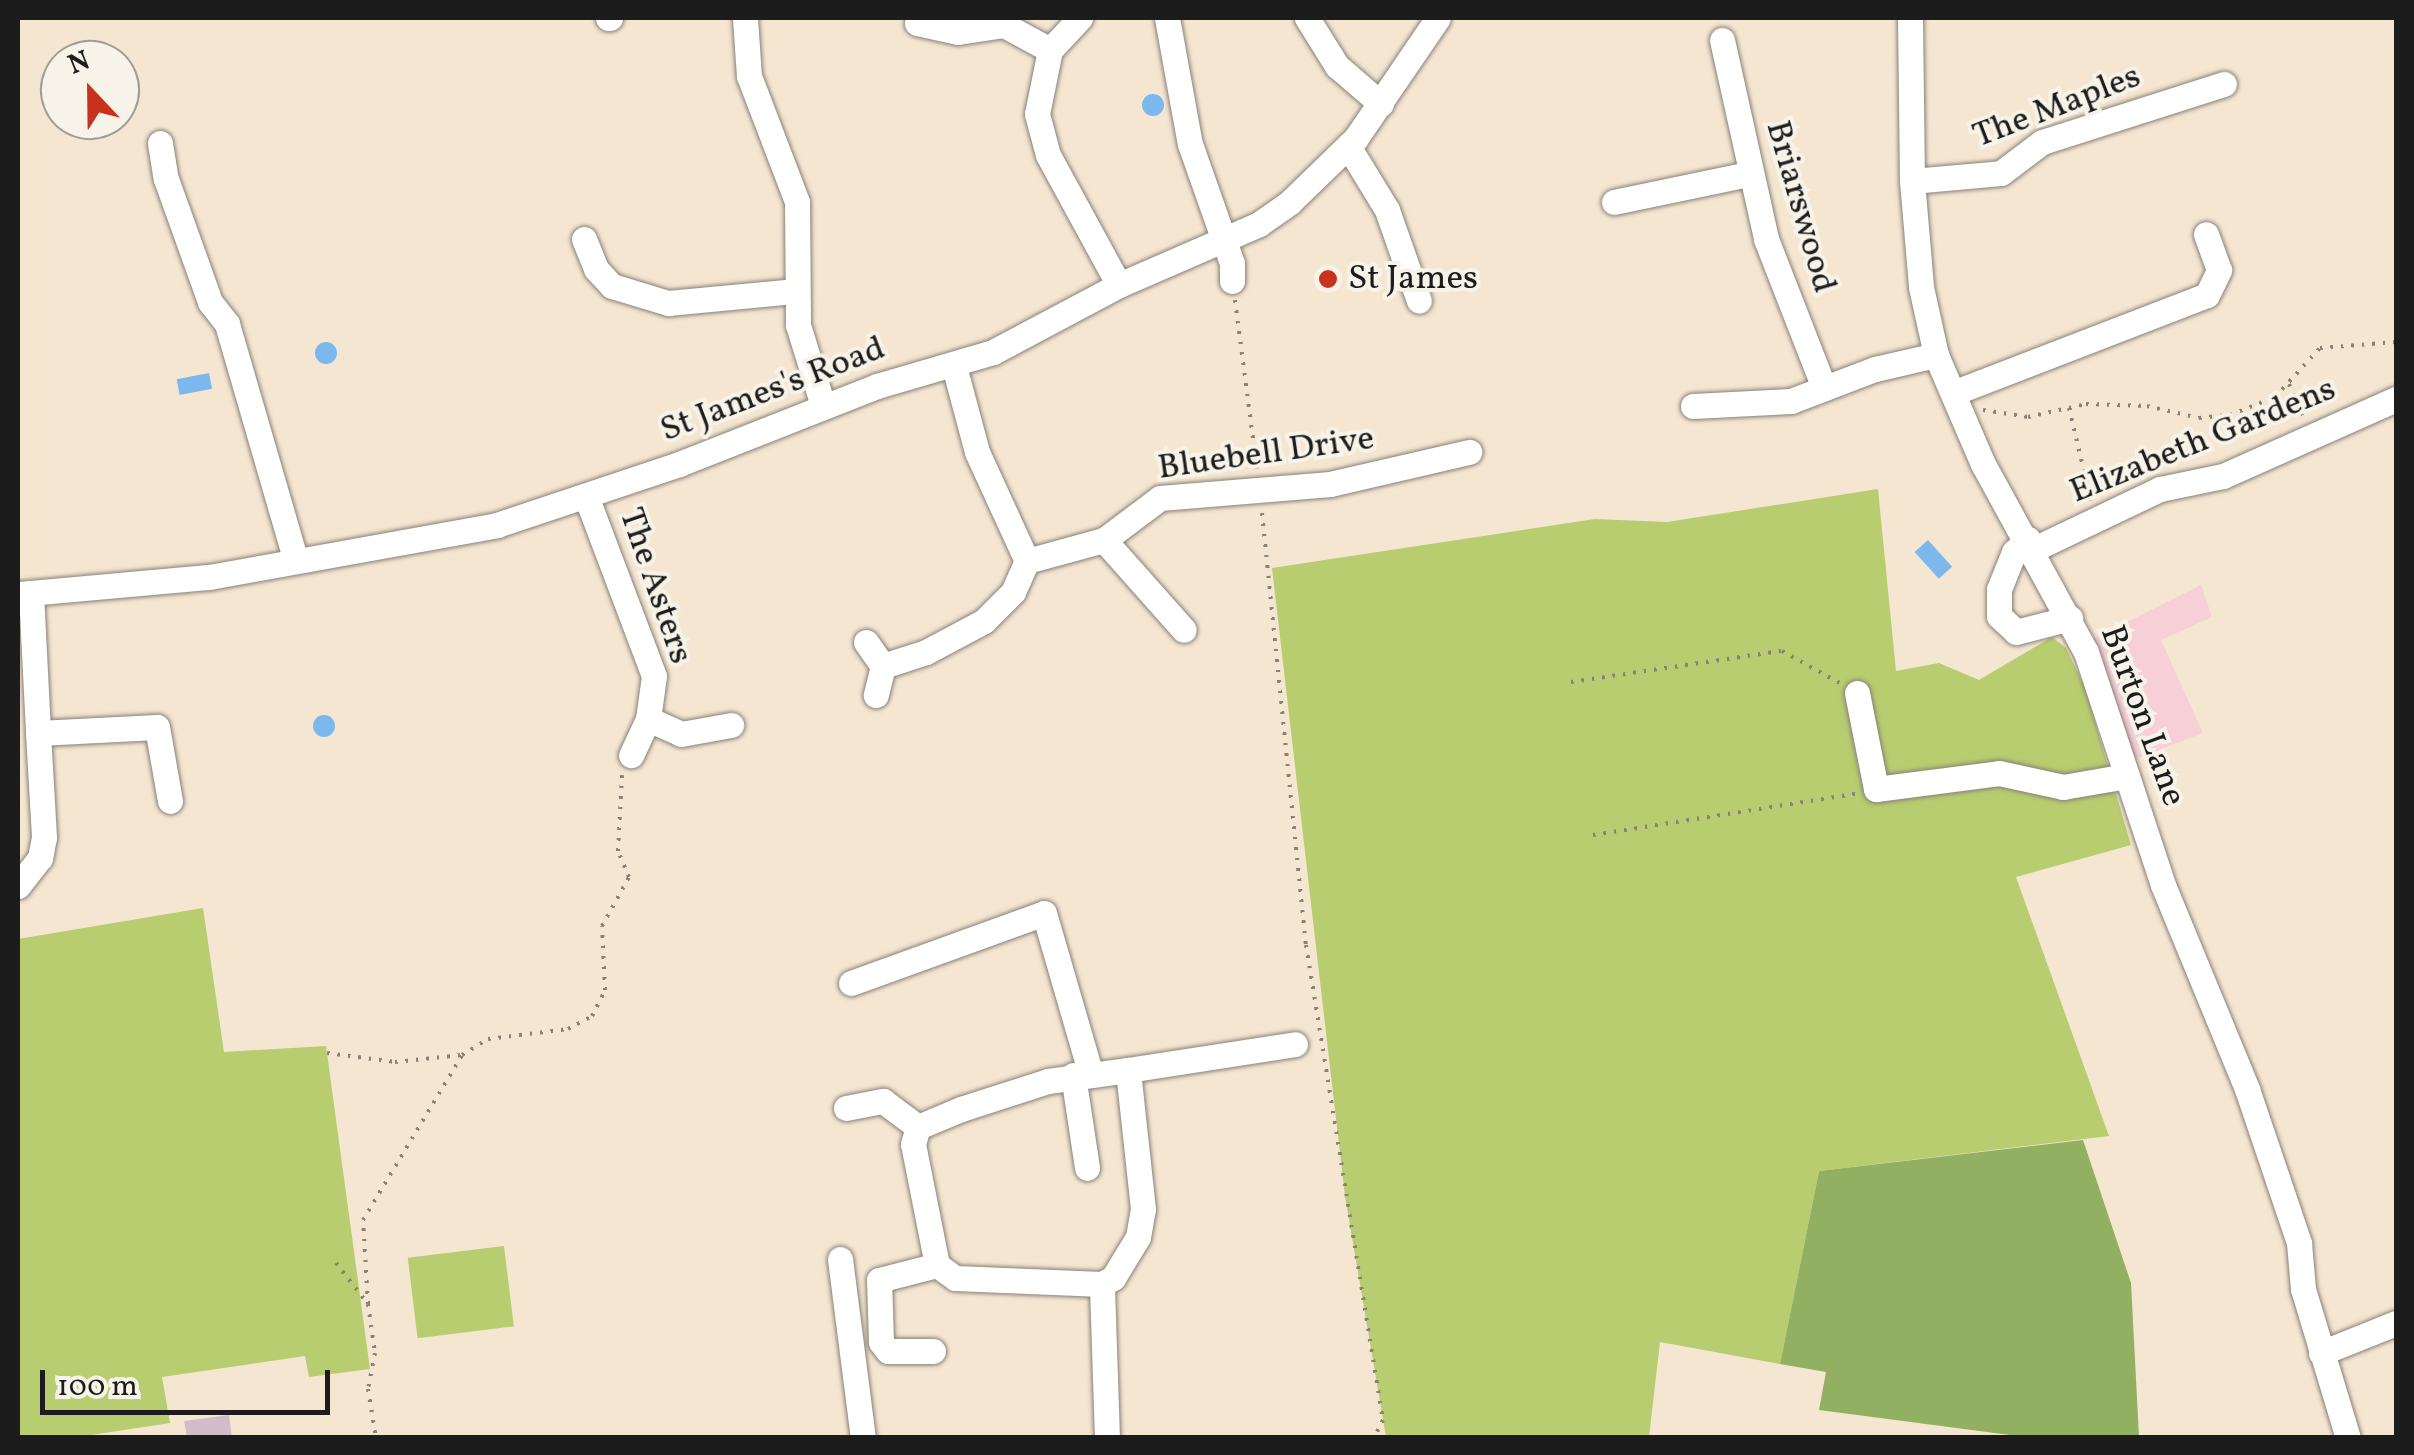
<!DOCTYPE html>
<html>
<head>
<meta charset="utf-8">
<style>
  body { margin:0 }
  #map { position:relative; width:2414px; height:1455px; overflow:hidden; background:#f5e6d2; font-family:Vollkorn,serif }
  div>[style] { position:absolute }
  .built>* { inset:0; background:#f6cfd7 }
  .industrial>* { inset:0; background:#d1bdc9 }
  .green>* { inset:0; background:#b8cc70; transform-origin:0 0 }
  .forest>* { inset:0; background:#92b062 }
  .water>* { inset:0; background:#7cb8ee; transform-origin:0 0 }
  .round { border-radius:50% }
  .path>* { height:4px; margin-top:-2px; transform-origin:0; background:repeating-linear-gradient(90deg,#888177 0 2.5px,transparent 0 10.5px) }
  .roads { filter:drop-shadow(0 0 2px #888177) drop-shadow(0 0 2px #888177) }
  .minor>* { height:25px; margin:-12.5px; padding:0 12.5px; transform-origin:12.5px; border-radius:12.5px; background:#fff }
  .dots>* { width:28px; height:28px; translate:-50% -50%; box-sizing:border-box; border:5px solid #f7f3e8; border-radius:50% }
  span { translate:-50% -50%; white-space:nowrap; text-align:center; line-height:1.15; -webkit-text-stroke:8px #f7f3e8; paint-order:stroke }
  .street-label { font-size:35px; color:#1c1c1c }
  .poi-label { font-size:35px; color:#1c1c1c }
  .left { translate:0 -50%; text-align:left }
  .frame { position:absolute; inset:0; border:20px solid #1c1c1c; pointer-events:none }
  .north { position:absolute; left:40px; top:40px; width:100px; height:100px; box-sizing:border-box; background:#f7f3e8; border:2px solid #9f9d96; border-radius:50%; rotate:338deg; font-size:28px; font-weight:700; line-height:40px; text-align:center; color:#1c1c1c }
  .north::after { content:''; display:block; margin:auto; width:35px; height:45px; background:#c8321e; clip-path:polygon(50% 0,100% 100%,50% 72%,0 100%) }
  .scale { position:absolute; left:40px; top:1370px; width:290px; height:45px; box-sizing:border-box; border:5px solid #1c1c1c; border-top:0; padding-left:12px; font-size:30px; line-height:35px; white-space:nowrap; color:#1c1c1c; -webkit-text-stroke:8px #f7f3e8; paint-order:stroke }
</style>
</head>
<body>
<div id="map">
  <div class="built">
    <i style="clip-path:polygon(2201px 585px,2212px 617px,2161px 640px,2203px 733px,2135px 759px,2093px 639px)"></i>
  </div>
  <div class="industrial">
    <i style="clip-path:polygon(229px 1415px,232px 1437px,187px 1437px,184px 1421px)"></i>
  </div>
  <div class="green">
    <i style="clip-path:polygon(1878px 489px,1896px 671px,1939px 663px,1979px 680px,2052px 637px,2066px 648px,2085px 688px,2131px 845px,2016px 877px,2109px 1136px,1819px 1171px,1780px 1364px,1660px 1342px,1649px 1437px,1386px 1437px,1345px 1196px,1272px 568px,1595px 519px,1667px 522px)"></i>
    <i style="clip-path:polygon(203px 908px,224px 1052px,326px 1046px,370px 1369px,309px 1377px,305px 1356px,162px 1377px,170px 1423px,78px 1437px,18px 1437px,18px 939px)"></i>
    <i style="left:504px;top:1246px;width:81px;height:97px;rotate:83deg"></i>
  </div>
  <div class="forest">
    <i style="clip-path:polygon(2083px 1140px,2131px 1283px,2139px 1437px,2025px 1437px,1819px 1410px,1826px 1372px,1780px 1364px,1819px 1171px)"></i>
  </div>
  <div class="water">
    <i class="round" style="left:1142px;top:94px;width:22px;height:22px"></i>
    <i class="round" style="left:315px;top:342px;width:22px;height:22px"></i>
    <i style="left:209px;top:373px;width:16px;height:33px;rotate:79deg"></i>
    <i style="left:1928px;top:540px;width:36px;height:18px;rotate:48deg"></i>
    <i class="round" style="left:313px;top:715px;width:22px;height:22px"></i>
  </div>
  <div class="path">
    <i style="left:1235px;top:300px;width:170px;rotate:82.6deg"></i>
    <i style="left:2289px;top:384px;width:35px;rotate:66deg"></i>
    <i style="left:2069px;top:408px;width:95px;rotate:76.6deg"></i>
    <i style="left:1983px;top:410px;width:46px;rotate:8.8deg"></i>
    <i style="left:2028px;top:417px;width:59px;rotate:-12.6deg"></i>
    <i style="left:2086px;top:404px;width:61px;rotate:1.9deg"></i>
    <i style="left:2147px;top:406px;width:53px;rotate:13deg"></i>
    <i style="left:2199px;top:418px;width:31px;rotate:-6deg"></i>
    <i style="left:2230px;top:415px;width:48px;rotate:-21.8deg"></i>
    <i style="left:2275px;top:397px;width:67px;rotate:-47.4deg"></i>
    <i style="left:2320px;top:348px;width:76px;rotate:-4.5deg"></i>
    <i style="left:1262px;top:513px;width:434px;rotate:84.2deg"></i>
    <i style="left:1306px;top:945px;width:481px;rotate:80.8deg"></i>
    <i style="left:1383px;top:1420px;width:20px;rotate:117deg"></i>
    <i style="left:1571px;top:682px;width:213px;rotate:-8.4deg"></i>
    <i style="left:1782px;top:651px;width:66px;rotate:28.9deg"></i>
    <i style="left:1593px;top:835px;width:266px;rotate:-8.9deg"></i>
    <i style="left:327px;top:1053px;width:69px;rotate:7.5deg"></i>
    <i style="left:395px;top:1062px;width:67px;rotate:-6deg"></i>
    <i style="left:336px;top:1263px;width:52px;rotate:52deg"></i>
    <i style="left:368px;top:1304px;width:49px;rotate:81.9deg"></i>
    <i style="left:375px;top:1353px;width:37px;rotate:101deg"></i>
    <i style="left:368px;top:1389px;width:50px;rotate:80.7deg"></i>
    <i style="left:368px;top:1304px;width:84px;rotate:-93.4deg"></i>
    <i style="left:363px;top:1220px;width:192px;rotate:-59deg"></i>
    <i style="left:462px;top:1055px;width:31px;rotate:-32deg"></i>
    <i style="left:488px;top:1039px;width:81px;rotate:-7.1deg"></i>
    <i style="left:568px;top:1029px;width:27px;rotate:-28deg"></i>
    <i style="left:592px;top:1016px;width:29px;rotate:-63deg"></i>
    <i style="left:605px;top:990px;width:64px;rotate:-92.7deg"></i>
    <i style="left:602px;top:926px;width:56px;rotate:-61.1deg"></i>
    <i style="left:629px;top:877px;width:28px;rotate:-113deg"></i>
    <i style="left:618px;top:851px;width:76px;rotate:-87deg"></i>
  </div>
  <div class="roads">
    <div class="minor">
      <i style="left:608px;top:18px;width:2px"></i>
      <i style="left:745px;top:18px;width:58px;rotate:86.1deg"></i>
      <i style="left:749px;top:76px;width:135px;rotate:69.1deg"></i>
      <i style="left:797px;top:202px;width:123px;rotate:89.5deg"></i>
      <i style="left:798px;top:325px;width:85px;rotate:72.8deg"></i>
      <i style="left:1080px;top:18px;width:44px;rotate:133.2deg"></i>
      <i style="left:1050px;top:50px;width:65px;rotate:101.5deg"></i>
      <i style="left:1037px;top:114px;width:42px;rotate:75deg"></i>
      <i style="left:1048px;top:155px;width:148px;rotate:61.4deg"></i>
      <i style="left:1167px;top:18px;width:128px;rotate:79.7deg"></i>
      <i style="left:1190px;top:144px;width:126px;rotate:70.6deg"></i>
      <i style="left:1232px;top:263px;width:18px;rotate:90deg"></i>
      <i style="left:1307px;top:18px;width:57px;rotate:58deg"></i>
      <i style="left:1337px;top:66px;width:58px;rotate:40.8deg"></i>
      <i style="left:1910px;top:18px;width:163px;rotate:89.3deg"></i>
      <i style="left:1912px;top:181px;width:106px;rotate:85.1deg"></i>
      <i style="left:1921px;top:287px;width:70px;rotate:77.6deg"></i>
      <i style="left:1936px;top:355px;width:119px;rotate:66.7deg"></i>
      <i style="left:1983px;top:464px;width:214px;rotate:61.3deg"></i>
      <i style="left:2086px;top:652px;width:245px;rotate:71.7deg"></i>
      <i style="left:2163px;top:885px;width:221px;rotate:67.6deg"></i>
      <i style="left:2247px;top:1089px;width:163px;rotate:71.3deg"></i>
      <i style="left:2299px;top:1243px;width:46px;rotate:85deg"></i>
      <i style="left:2303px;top:1289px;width:156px;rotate:73.2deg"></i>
      <i style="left:917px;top:23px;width:42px;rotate:12.4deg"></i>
      <i style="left:958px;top:32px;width:47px;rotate:-8.7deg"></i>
      <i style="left:1004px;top:25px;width:52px;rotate:28.5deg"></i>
      <i style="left:1722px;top:40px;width:204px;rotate:77.5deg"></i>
      <i style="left:1766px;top:239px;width:160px;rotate:68.7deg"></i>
      <i style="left:160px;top:143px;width:36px;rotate:81deg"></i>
      <i style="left:166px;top:179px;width:131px;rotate:70.3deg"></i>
      <i style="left:210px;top:302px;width:28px;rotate:52deg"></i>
      <i style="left:227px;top:324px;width:244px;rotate:73.8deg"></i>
      <i style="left:1348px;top:146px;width:75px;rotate:58.6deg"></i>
      <i style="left:1387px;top:210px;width:96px;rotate:70.6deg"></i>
      <i style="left:1912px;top:181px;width:89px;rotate:-5.1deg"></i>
      <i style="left:2001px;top:173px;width:51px;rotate:-37.1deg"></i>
      <i style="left:2042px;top:142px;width:191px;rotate:-17.7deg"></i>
      <i style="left:1614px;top:202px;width:137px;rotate:-11.8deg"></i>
      <i style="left:584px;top:239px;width:32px;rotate:68deg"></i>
      <i style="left:596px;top:269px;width:23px;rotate:47deg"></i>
      <i style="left:612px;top:286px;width:59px;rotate:16.9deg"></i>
      <i style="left:668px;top:303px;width:129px;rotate:-5.4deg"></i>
      <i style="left:954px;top:366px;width:89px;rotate:75deg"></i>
      <i style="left:977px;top:452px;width:120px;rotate:65.4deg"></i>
      <i style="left:1953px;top:393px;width:272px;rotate:-21.1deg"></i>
      <i style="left:2207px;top:295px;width:28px;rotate:-64deg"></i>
      <i style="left:2219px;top:270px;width:38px;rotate:-110deg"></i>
      <i style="left:1693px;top:406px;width:98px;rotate:-2.9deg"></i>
      <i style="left:1791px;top:401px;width:90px;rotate:-20.9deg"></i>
      <i style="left:1875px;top:369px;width:63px;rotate:-12.9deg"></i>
      <i style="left:586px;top:496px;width:192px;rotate:69.3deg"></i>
      <i style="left:654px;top:676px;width:43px;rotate:97.9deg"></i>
      <i style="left:648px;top:719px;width:40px;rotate:115deg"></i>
      <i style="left:2028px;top:539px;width:19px;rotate:137deg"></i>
      <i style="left:2014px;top:552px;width:40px;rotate:112deg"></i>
      <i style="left:1999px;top:589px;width:27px;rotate:90deg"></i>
      <i style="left:1999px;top:616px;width:23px;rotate:43deg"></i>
      <i style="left:2016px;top:632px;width:56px;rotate:-14.5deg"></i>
      <i style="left:1104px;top:540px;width:120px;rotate:48.4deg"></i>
      <i style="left:2034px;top:549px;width:140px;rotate:-25.5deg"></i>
      <i style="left:2160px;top:489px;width:64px;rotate:-11.7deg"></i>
      <i style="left:2223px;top:476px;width:189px;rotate:-24deg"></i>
      <i style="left:31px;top:593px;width:140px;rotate:87.1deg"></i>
      <i style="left:38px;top:733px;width:119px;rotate:-2.9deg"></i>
      <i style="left:157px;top:727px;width:75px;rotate:80deg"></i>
      <i style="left:18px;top:594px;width:192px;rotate:-5.1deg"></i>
      <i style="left:209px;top:577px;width:293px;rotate:-10.2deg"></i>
      <i style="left:497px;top:525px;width:192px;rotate:-18.5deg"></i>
      <i style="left:679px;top:464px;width:213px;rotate:-21.5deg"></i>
      <i style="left:877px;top:386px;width:121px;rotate:-16.3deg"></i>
      <i style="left:993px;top:352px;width:143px;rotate:-28deg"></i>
      <i style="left:1119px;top:285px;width:153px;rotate:-23.5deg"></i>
      <i style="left:1259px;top:224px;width:38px;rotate:-35deg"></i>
      <i style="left:1290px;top:202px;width:92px;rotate:-44.1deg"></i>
      <i style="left:1356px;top:138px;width:145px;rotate:-55.7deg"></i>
      <i style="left:866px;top:642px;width:29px;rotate:55deg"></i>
      <i style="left:883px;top:666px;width:30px;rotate:104deg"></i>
      <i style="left:883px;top:666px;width:45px;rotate:-18deg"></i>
      <i style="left:926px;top:652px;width:66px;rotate:-28.1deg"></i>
      <i style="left:984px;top:621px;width:41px;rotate:-45deg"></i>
      <i style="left:1013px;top:592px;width:34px;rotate:-66deg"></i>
      <i style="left:1027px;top:561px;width:80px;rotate:-15.3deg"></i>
      <i style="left:1104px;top:540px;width:70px;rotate:-36.9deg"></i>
      <i style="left:1160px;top:498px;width:171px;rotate:-4.7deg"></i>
      <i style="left:1330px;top:484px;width:143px;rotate:-13deg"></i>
      <i style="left:1857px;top:693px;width:98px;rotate:78.8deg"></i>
      <i style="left:1876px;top:789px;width:124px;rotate:-7.4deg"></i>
      <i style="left:1999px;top:773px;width:66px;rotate:12.3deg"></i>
      <i style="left:2063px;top:787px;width:65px;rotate:-9.8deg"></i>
      <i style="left:648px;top:719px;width:36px;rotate:24deg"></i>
      <i style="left:681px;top:734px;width:51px;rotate:-10.2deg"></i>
      <i style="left:18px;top:886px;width:36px;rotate:-52deg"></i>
      <i style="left:40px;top:858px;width:21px;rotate:-79deg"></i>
      <i style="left:44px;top:837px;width:104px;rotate:-93.3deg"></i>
      <i style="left:851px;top:983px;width:205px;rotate:-19.9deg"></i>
      <i style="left:1044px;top:913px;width:165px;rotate:73.8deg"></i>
      <i style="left:1073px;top:1075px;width:94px;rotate:81.4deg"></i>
      <i style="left:846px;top:1108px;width:38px;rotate:-11deg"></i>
      <i style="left:883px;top:1101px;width:44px;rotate:36.6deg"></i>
      <i style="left:840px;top:1259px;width:180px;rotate:82.7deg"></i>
      <i style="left:1102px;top:1284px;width:147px;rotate:-177.7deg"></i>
      <i style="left:955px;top:1278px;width:22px;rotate:-144deg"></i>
      <i style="left:937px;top:1265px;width:123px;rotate:-101.2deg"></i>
      <i style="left:913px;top:1144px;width:18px;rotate:-74deg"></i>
      <i style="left:918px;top:1127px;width:47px;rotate:-22.7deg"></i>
      <i style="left:961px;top:1109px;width:91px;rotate:-17.8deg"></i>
      <i style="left:1048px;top:1081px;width:81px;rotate:-7.8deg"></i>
      <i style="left:933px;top:1351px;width:45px;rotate:180deg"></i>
      <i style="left:888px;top:1351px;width:11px;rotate:-128deg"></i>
      <i style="left:881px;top:1342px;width:62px;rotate:-91.8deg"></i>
      <i style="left:879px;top:1280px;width:60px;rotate:-14.5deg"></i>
      <i style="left:2321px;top:1353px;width:81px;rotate:-21.8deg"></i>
      <i style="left:1107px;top:1438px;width:154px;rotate:-91.9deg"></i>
      <i style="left:1102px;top:1284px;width:13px;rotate:-29deg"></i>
      <i style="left:1113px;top:1278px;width:48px;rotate:-58.6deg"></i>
      <i style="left:1138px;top:1237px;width:28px;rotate:-80deg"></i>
      <i style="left:1143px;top:1209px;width:140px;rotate:-96.2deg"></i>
      <i style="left:1128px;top:1070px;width:169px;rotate:-8.8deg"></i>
    </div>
  </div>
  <div class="dots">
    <i style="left:1328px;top:279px;background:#c8321e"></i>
  </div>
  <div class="street-label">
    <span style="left:2057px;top:107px;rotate:-21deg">The Maples</span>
    <span style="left:1800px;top:207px;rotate:74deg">Briarswood</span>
    <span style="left:773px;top:390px;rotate:-21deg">St James's Road</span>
    <span style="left:2203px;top:441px;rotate:-22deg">Elizabeth Gardens</span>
    <span style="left:1266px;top:454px;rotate:-8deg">Bluebell Drive</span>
    <span style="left:655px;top:586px;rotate:71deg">The Asters</span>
    <span style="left:2142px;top:716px;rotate:70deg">Burton Lane</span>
  </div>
  <div class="poi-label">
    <span class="left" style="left:1348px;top:279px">St James</span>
  </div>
  <div class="frame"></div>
  <div class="north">N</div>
  <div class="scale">100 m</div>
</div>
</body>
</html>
